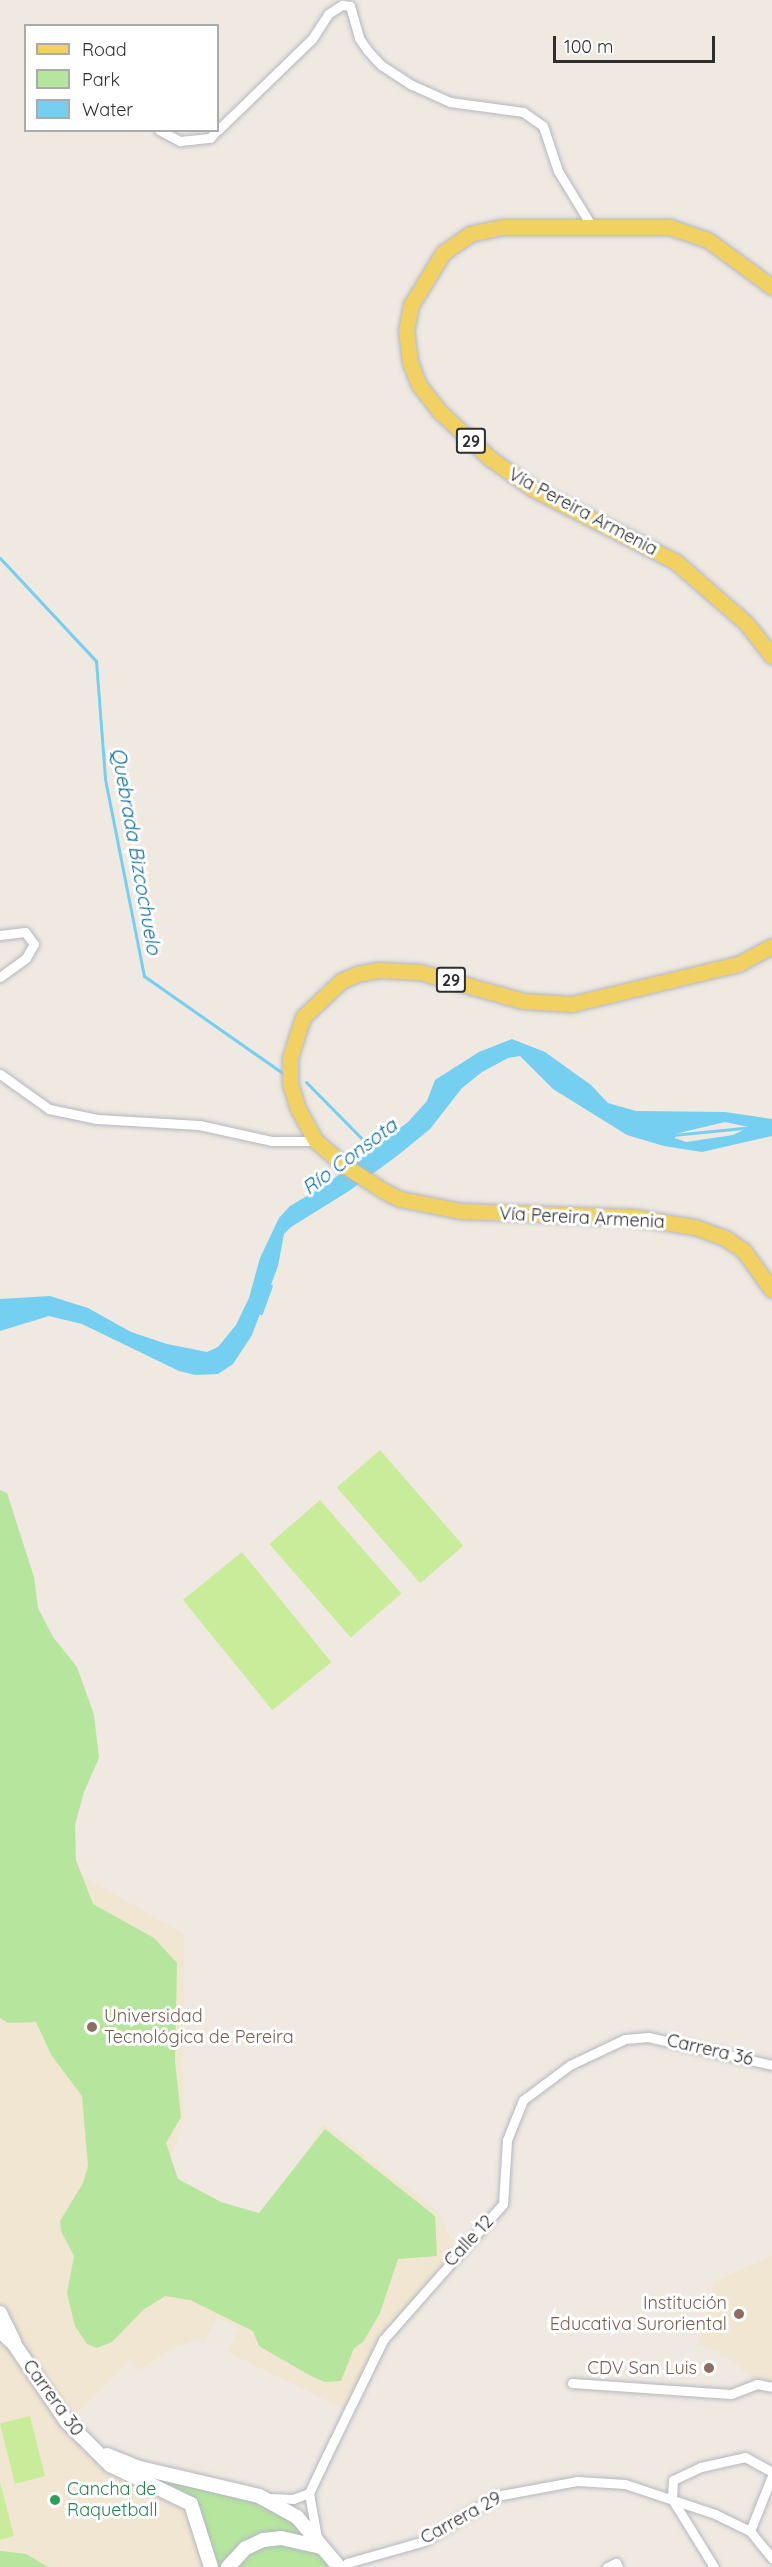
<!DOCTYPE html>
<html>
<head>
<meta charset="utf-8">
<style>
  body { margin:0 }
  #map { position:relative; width:772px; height:2567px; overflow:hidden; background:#efe9e1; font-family:Quicksand,sans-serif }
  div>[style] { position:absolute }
  .education>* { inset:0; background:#f0e6d1 }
  .green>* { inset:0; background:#b6e59e }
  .pitch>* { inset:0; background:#c9ec9a; transform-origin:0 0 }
  .water>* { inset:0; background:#75cff0 }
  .stream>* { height:3px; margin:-1.5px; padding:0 1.5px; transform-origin:1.5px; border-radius:1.5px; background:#75cff0 }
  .roads { filter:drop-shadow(0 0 2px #b4b7c1) drop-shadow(0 0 2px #b4b7c1) }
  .street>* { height:9px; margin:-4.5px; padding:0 4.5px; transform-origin:4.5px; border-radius:4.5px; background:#fff }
  .secondary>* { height:14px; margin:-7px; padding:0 7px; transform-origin:7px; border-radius:7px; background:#fff }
  .primary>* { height:15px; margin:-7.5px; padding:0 7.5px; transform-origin:7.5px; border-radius:7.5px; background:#f2d163 }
  .dots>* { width:16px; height:16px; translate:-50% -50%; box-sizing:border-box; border:3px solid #fff; border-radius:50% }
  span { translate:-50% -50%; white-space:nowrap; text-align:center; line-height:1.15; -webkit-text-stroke:6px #fff; paint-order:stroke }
  .shield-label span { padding:2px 4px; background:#fff; border:2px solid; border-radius:4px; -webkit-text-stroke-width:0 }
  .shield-label { font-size:16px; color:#2e2e2e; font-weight:700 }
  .street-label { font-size:18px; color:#2e2e2e }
  .education-label { font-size:18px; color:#785e54 }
  .left { translate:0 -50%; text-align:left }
  .right { translate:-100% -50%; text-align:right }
  .leisure-label { font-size:18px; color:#27864d }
  .water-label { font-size:20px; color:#0d6fa3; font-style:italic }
  .legend { position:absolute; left:24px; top:24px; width:195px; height:108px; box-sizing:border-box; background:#fff; border:2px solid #ababab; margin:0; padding:8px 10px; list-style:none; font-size:18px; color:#2e2e2e }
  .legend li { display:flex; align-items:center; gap:12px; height:30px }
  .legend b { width:30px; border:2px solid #ababab }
  .scale { position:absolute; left:553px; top:36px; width:162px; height:27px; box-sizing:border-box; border:3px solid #2e2e2e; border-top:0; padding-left:8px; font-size:18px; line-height:21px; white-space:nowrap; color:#2e2e2e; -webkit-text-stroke:4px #fff; paint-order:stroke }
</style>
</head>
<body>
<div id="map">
  <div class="education">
    <i style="clip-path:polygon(0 1585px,44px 1807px,76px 1872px,184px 1934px,183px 2121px,164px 2178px,262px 2221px,324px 2124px,439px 2212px,457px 2254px,383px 2340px,348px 2411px,228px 2352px,239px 2328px,218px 2317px,204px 2342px,197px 2339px,175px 2347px,140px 2370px,130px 2360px,68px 2422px,77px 2433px,184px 2498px,211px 2567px,0 2567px)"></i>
    <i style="clip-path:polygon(772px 2256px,772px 2387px,757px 2384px,731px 2359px,719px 2356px,720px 2351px,697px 2345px,714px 2282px)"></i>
  </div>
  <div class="green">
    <i style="clip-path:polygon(0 1490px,7px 1493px,34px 1577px,38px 1608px,53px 1637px,77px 1667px,94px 1715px,99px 1758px,84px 1792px,75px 1825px,76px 1860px,93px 1904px,154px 1938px,177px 1963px,175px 2062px,181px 2117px,166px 2143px,178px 2179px,221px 2202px,259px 2213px,325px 2129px,435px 2216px,437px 2256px,398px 2259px,380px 2313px,363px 2342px,354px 2348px,341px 2381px,325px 2382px,311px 2376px,259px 2346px,253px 2331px,190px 2300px,165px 2296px,143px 2310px,112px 2342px,97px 2348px,87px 2344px,75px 2326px,67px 2293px,74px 2256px,61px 2231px,60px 2221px,83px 2183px,88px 2166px,82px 2096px,52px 2056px,36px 2022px,8px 2023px,0 2018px)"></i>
    <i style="clip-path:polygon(114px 2459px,286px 2510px,339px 2567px,211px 2567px,195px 2510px)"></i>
    <i style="clip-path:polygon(0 2551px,26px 2554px,48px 2567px,0 2567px)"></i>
  </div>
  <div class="pitch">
    <i style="left:380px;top:1450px;width:127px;height:57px;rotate:49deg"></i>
    <i style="left:320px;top:1500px;width:124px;height:67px;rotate:49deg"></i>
    <i style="left:242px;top:1552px;width:142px;height:76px;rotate:51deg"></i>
    <i style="left:30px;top:2416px;width:62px;height:31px;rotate:76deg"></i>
    <i style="clip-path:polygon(0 2482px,14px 2536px,0 2540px)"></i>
  </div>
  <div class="water">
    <i style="clip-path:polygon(evenodd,512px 1039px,545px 1052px,591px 1085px,608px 1103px,636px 1111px,725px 1112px,772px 1119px,772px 1136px,702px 1152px,664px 1146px,627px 1135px,553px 1089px,520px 1056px,508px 1058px,482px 1072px,462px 1088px,430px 1129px,397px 1156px,349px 1191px,291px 1227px,284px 1234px,278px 1266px,252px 1335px,233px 1364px,218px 1374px,195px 1375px,179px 1371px,82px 1324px,49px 1316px,0 1331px,0 1299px,50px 1296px,88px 1308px,131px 1332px,167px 1344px,207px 1352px,218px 1347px,236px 1325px,249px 1298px,260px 1258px,279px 1218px,290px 1206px,324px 1186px,408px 1122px,427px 1101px,435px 1080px,479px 1052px,512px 1039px,725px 1122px,749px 1127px,733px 1135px,686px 1142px,675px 1138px,675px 1134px,725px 1122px)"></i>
  </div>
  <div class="stream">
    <i style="left:0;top:558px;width:141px;rotate:47deg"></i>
    <i style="left:96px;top:661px;width:118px;rotate:85.6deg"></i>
    <i style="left:105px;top:779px;width:201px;rotate:78.8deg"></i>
    <i style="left:144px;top:976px;width:171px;rotate:35deg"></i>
    <i style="left:306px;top:1082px;width:97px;rotate:45.4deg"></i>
    <i style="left:673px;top:1135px;width:80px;rotate:-5.7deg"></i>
    <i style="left:261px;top:1313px;width:29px;rotate:-70deg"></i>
  </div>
  <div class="roads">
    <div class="street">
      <i style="left:159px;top:130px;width:24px;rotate:28deg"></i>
      <i style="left:180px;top:141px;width:30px;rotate:-6deg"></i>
      <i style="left:210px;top:138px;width:11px;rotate:-49deg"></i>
      <i style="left:218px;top:130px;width:131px;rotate:-44.1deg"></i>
      <i style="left:312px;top:39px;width:30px;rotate:-57deg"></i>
      <i style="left:328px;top:14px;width:17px;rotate:-33deg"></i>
      <i style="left:342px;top:5px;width:8px;rotate:7deg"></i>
      <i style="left:350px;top:6px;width:33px;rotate:74deg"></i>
      <i style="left:359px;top:38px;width:14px;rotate:56deg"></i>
      <i style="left:367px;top:50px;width:21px;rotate:47deg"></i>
      <i style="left:381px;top:65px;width:37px;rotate:33deg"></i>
      <i style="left:412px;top:85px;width:42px;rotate:24.1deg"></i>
      <i style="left:450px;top:102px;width:74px;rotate:7.8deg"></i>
      <i style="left:523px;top:112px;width:24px;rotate:35deg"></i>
      <i style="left:543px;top:126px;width:47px;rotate:71.6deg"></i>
      <i style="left:558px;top:171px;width:63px;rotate:58.6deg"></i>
      <i style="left:0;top:935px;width:25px;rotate:-7deg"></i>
      <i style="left:25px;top:932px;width:15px;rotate:53deg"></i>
      <i style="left:34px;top:944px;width:16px;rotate:120deg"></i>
      <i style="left:26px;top:958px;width:32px;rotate:144deg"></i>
      <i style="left:0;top:1074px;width:60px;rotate:35.5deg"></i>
      <i style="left:49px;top:1109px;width:49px;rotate:11.8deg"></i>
      <i style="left:97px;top:1119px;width:102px;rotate:3.4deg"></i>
      <i style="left:199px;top:1125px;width:75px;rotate:12.4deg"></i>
      <i style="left:272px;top:1141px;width:44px"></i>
      <i style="left:572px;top:2383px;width:159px;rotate:4deg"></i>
      <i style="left:731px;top:2394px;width:28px;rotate:-21deg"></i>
      <i style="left:757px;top:2384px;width:15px;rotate:11deg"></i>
      <i style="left:268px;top:2498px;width:25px;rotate:2deg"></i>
      <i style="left:293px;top:2499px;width:17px;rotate:-21deg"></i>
      <i style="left:750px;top:2531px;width:59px;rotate:-68.2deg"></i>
      <i style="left:317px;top:2538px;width:46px;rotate:-100.1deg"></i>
      <i style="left:309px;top:2493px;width:42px;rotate:-64.7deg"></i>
      <i style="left:327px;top:2455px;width:128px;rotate:-64deg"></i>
      <i style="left:383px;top:2340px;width:181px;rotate:-48.6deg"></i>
      <i style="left:503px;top:2204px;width:64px;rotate:-86.4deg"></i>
      <i style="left:507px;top:2140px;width:43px;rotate:-68.2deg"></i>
      <i style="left:523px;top:2100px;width:59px;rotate:-36.7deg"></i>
      <i style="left:570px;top:2065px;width:61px;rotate:-25.3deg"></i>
      <i style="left:625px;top:2039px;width:23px;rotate:-5deg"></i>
      <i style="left:648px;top:2037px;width:127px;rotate:12.7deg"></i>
      <i style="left:347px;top:2563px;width:80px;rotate:-15.9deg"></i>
      <i style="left:424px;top:2541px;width:85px;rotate:-32deg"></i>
      <i style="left:496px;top:2496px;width:82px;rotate:-10.5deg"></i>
      <i style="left:577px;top:2481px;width:48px;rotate:3.6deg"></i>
      <i style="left:625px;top:2484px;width:95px;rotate:18.4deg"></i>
      <i style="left:715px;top:2514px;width:39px;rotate:26deg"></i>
      <i style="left:750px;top:2531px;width:35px;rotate:51deg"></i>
      <i style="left:607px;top:2567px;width:10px;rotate:-24deg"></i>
      <i style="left:616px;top:2563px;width:4px;rotate:63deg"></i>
      <i style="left:714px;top:2567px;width:80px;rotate:-121.7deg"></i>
      <i style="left:672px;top:2499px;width:19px;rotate:-87deg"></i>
      <i style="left:673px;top:2480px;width:31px;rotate:-25deg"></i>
      <i style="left:701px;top:2467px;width:45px;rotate:-12.8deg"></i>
      <i style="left:745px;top:2457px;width:31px;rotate:29deg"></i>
    </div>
    <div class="secondary">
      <i style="left:0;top:2313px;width:32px;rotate:64deg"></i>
      <i style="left:0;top:2331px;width:19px;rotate:43deg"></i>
      <i style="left:14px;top:2344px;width:94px;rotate:55.8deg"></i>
      <i style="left:67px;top:2422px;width:61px;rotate:45deg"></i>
      <i style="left:110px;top:2465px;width:90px;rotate:25.7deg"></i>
      <i style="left:191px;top:2504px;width:66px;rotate:72.4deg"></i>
      <i style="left:107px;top:2455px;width:35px;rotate:22deg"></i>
      <i style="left:140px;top:2468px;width:122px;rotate:13.2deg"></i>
      <i style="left:259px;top:2496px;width:43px;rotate:28.9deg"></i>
      <i style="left:297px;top:2517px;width:65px;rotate:50deg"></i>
      <i style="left:228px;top:2567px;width:26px;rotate:-47deg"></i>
      <i style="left:246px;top:2548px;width:19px;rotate:-25deg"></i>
      <i style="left:263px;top:2540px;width:18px;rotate:-6deg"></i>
      <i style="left:281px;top:2538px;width:41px;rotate:12.7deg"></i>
    </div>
    <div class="primary">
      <i style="left:772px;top:287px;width:79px;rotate:-143.7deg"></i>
      <i style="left:708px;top:240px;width:40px;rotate:-161.1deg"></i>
      <i style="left:670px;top:227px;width:168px;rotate:180deg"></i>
      <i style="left:502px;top:227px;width:33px;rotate:168deg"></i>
      <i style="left:470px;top:234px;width:33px;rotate:145deg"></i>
      <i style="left:443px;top:253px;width:61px;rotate:121.6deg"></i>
      <i style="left:411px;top:305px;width:25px;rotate:101deg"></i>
      <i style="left:406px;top:330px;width:32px;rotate:83deg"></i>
      <i style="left:410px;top:362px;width:25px;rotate:69deg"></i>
      <i style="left:419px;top:385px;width:33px;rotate:52deg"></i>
      <i style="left:439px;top:411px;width:71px;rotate:42.7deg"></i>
      <i style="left:491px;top:459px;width:52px;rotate:35.5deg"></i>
      <i style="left:533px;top:489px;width:161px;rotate:27deg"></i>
      <i style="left:676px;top:562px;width:93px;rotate:41.1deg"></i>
      <i style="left:746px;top:623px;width:42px;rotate:51.8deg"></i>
      <i style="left:772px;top:946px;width:38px;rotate:152deg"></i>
      <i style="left:738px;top:964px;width:171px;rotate:166.5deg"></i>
      <i style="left:572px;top:1004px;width:49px;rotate:-176.5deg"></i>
      <i style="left:523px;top:1001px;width:107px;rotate:-164.3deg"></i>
      <i style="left:420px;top:972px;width:41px;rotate:-177.2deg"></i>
      <i style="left:379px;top:970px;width:22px;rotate:170deg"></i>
      <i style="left:357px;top:974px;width:17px;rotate:156deg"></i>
      <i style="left:341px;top:981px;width:52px;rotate:136.5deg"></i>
      <i style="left:303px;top:1017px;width:43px;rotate:107.6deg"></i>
      <i style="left:290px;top:1058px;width:25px;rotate:90deg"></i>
      <i style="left:290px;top:1083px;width:27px;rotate:73deg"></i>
      <i style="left:298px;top:1109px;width:37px;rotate:61deg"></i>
      <i style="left:316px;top:1141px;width:35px;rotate:41deg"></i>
      <i style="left:342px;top:1164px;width:50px;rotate:32.7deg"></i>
      <i style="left:384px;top:1191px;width:18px;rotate:27deg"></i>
      <i style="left:400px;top:1199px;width:61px;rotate:11.3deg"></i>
      <i style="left:460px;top:1211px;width:173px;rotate:2deg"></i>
      <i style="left:633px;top:1217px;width:63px;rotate:9.2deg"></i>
      <i style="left:695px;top:1227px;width:32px;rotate:20deg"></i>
      <i style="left:725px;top:1238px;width:22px;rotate:34deg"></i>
      <i style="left:743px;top:1250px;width:49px;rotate:54.1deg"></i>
    </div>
  </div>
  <div class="dots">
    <i style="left:92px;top:2027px;background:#8d6e63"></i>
    <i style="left:739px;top:2314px;background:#8d6e63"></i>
    <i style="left:709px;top:2368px;background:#8d6e63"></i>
    <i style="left:55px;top:2500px;background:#2e9e5b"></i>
  </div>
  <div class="shield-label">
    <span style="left:471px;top:441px">29</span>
    <span style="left:451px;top:980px">29</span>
  </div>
  <div class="street-label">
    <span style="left:583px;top:512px;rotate:28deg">Vía Pereira Armenia</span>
    <span style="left:582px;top:1218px;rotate:3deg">Vía Pereira Armenia</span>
    <span style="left:710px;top:2050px;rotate:13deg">Carrera 36</span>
    <span style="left:469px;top:2241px;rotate:-47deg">Calle 12</span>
    <span style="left:53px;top:2398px;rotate:54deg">Carrera 30</span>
    <span style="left:461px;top:2518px;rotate:-29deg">Carrera 29</span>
  </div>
  <div class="education-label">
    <span class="left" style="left:104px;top:2027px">Universidad<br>Tecnológica de Pereira</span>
    <span class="right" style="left:727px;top:2314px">Institución<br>Educativa Suroriental</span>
    <span class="right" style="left:697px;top:2368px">CDV San Luis</span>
  </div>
  <div class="leisure-label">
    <span class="left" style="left:67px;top:2500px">Cancha de<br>Raquetball</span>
  </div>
  <div class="water-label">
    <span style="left:137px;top:851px;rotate:80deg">Quebrada Bizcochuelo</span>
    <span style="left:349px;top:1156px;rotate:-37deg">Río Consota</span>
  </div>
  <ul class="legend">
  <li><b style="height:8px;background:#f2d163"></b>Road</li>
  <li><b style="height:16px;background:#b6e59e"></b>Park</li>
  <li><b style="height:16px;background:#75cff0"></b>Water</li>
  </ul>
  <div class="scale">100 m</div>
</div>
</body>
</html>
